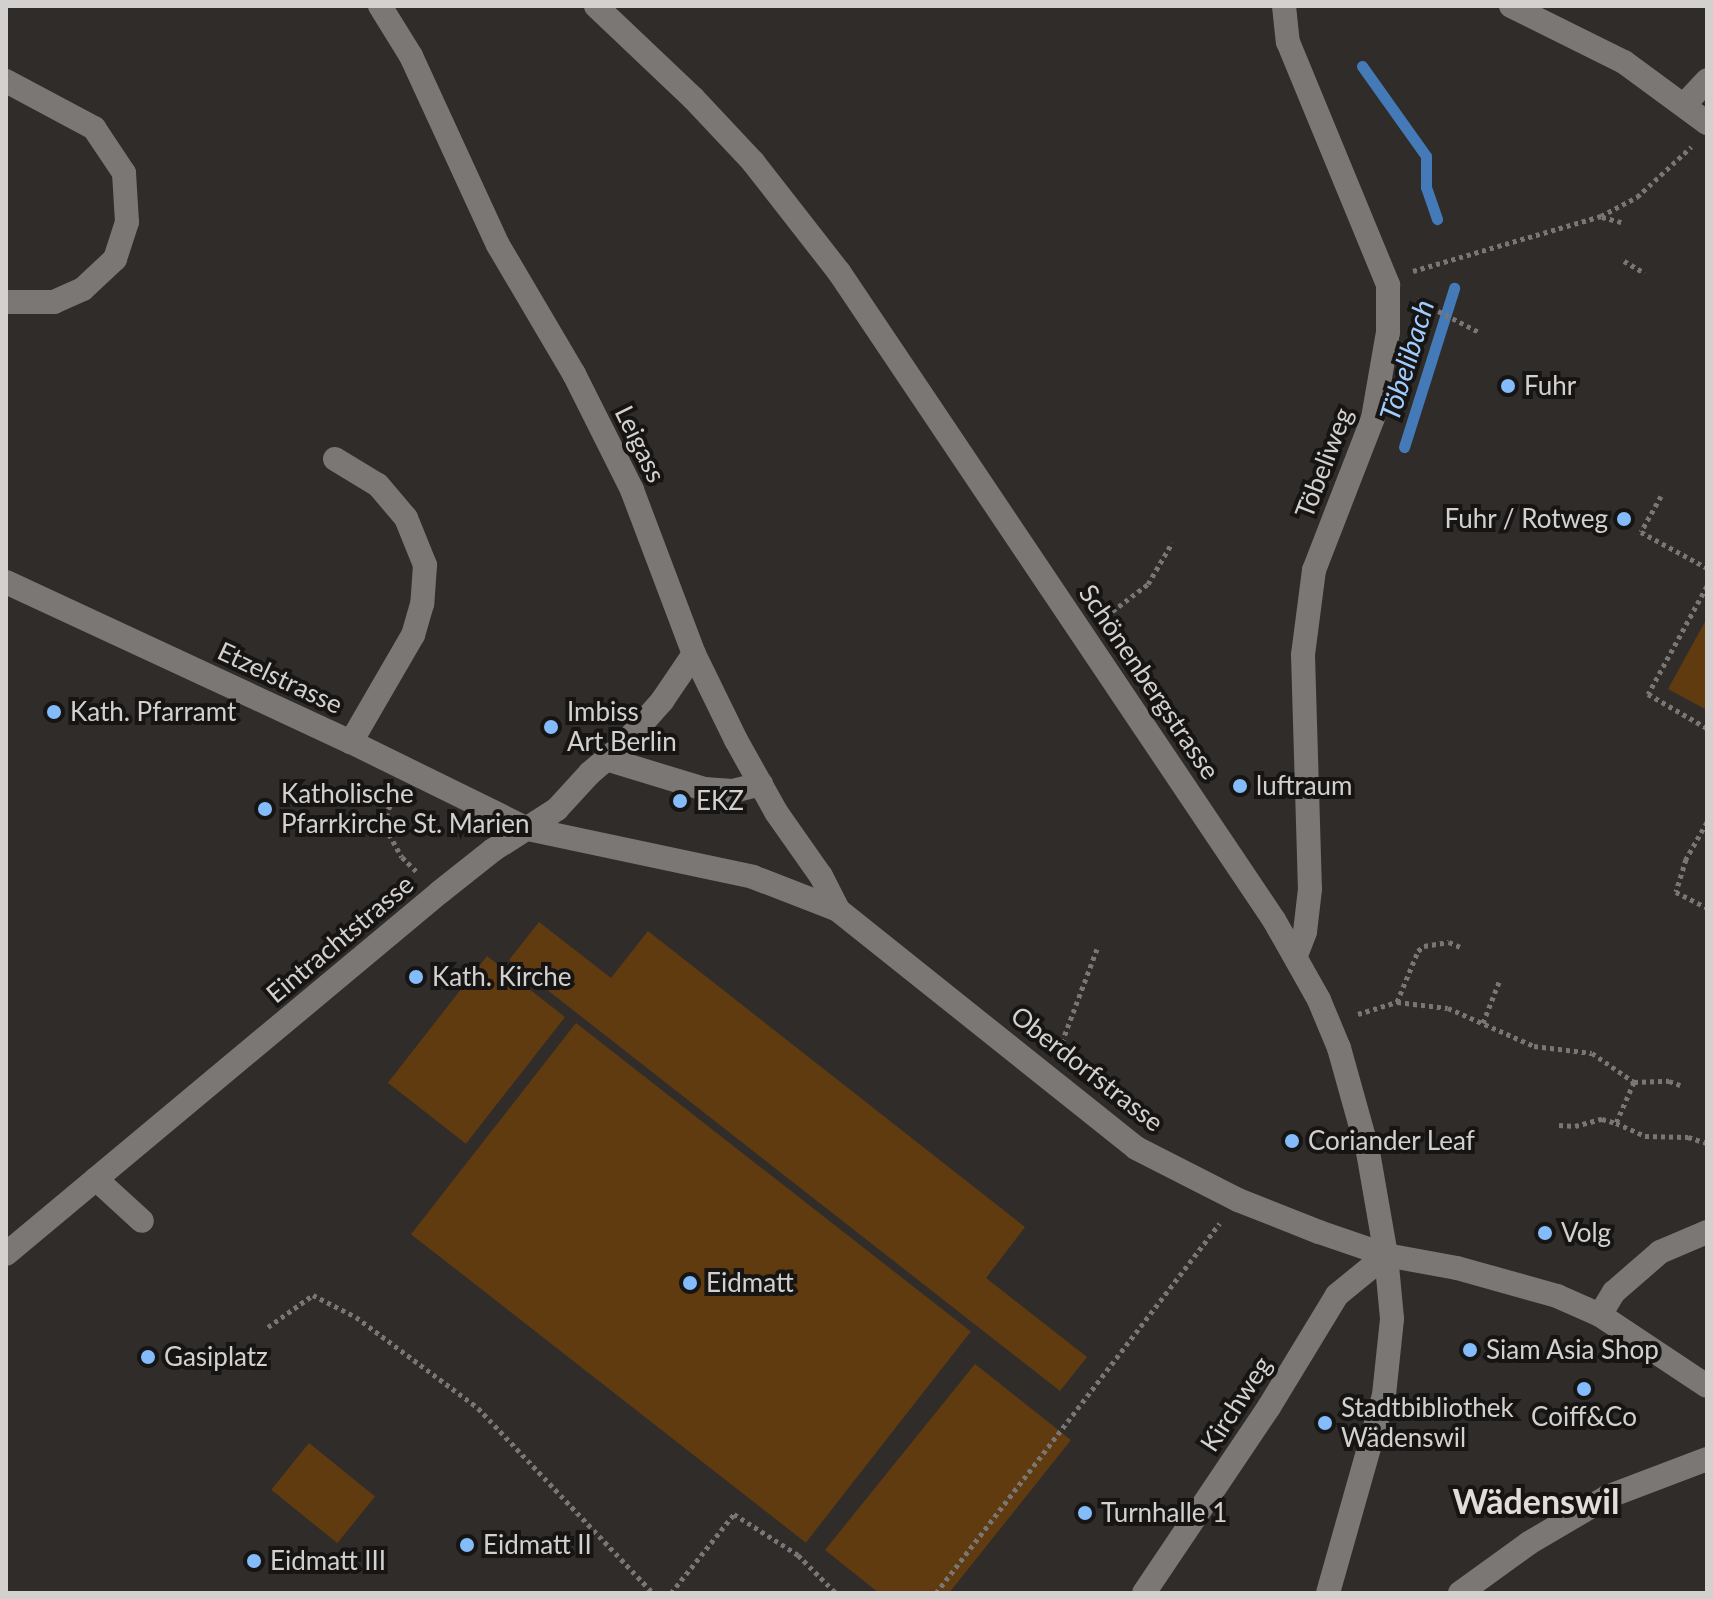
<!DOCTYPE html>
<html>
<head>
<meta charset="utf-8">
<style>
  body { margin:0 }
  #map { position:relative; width:1713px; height:1599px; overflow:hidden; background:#2f2c2a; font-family:Lato,sans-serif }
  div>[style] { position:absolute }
  .green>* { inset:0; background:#613b10; transform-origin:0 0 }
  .stream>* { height:11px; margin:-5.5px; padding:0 5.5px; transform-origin:5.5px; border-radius:5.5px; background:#447ab7 }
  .path>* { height:5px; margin-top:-2.5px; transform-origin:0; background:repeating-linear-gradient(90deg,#797775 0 4px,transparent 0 8px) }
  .minor>* { height:24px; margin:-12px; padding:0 12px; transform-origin:12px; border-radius:12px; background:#7b7774 }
  .dots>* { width:22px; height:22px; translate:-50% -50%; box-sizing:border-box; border:4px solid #161514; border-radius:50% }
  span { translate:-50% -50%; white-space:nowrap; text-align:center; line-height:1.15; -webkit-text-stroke:8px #161514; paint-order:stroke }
  .poi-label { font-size:26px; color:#d3d1cf }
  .left { translate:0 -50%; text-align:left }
  .right { translate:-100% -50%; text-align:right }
  .street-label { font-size:26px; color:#d3d1cf }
  .water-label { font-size:28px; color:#a1ccfe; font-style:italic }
  .district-label { font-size:34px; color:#e1ddd9; font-weight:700 }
  .frame { position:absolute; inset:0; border:8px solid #d3d1cf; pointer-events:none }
</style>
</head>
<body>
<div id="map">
  <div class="green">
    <i style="clip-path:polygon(1707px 618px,1707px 710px,1668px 689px)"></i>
    <i style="clip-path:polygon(539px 922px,611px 978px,648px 931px,1025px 1227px,986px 1278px,1087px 1357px,1060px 1391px,509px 960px)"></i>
    <i style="left:487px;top:956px;width:99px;height:161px;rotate:38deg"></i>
    <i style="left:576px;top:1023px;width:501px;height:268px;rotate:38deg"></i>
    <i style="clip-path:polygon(975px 1364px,1071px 1440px,949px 1593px,879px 1593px,825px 1550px)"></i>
    <i style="left:309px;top:1443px;width:85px;height:60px;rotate:39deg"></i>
  </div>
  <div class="stream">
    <i style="left:1362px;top:66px;width:110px;rotate:54.6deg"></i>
    <i style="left:1426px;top:156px;width:31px;rotate:90deg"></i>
    <i style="left:1426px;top:187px;width:34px;rotate:71deg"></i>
    <i style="left:1404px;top:447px;width:167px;rotate:-72.5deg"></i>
  </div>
  <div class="path">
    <i style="left:1602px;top:217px;width:20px;rotate:15deg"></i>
    <i style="left:1624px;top:261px;width:24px;rotate:30deg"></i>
    <i style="left:1413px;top:271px;width:196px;rotate:-16.3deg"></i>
    <i style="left:1601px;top:216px;width:41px;rotate:-27.8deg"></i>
    <i style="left:1637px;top:197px;width:74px;rotate:-42.8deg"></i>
    <i style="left:1417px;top:300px;width:70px;rotate:27.3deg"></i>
    <i style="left:1661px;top:496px;width:41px;rotate:119.1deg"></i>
    <i style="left:1641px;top:532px;width:75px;rotate:28.6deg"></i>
    <i style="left:1707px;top:586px;width:123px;rotate:118.6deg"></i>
    <i style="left:1648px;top:694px;width:68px;rotate:30deg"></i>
    <i style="left:1106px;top:616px;width:53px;rotate:-37.3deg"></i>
    <i style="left:1148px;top:584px;width:48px;rotate:-59.7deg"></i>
    <i style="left:393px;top:798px;width:16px;rotate:112deg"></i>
    <i style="left:387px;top:813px;width:21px;rotate:85deg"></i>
    <i style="left:389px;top:834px;width:26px;rotate:61deg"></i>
    <i style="left:402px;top:857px;width:23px;rotate:45deg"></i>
    <i style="left:1707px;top:822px;width:43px;rotate:119.6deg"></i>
    <i style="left:1686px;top:859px;width:34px;rotate:107deg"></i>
    <i style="left:1676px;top:892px;width:35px;rotate:27deg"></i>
    <i style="left:1397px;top:1002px;width:55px;rotate:-67.6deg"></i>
    <i style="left:1418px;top:951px;width:8px;rotate:-40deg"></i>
    <i style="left:1424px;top:946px;width:25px;rotate:-9deg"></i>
    <i style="left:1449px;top:942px;width:12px;rotate:24deg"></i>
    <i style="left:1358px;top:1014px;width:41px;rotate:-17.1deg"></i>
    <i style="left:1397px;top:1002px;width:51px;rotate:6.7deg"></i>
    <i style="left:1448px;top:1008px;width:94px;rotate:23.8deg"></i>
    <i style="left:1534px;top:1046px;width:58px;rotate:6.9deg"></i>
    <i style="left:1592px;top:1053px;width:51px;rotate:34.6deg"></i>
    <i style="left:1634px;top:1082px;width:45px;rotate:113.7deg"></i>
    <i style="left:1616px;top:1123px;width:32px;rotate:24deg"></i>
    <i style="left:1645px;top:1136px;width:43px;rotate:1.3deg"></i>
    <i style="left:1688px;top:1137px;width:20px;rotate:18deg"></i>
    <i style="left:1483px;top:1023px;width:44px;rotate:-68.7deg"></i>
    <i style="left:1059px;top:1050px;width:108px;rotate:-69.4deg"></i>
    <i style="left:1634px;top:1082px;width:35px;rotate:-2deg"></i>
    <i style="left:1669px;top:1081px;width:12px;rotate:20deg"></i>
    <i style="left:1559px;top:1125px;width:16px;rotate:4deg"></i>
    <i style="left:1575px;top:1126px;width:28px;rotate:-15deg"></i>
    <i style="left:1602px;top:1119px;width:15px;rotate:16deg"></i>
    <i style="left:268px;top:1327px;width:55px;rotate:-35.4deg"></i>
    <i style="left:313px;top:1295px;width:48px;rotate:27.1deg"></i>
    <i style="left:356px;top:1317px;width:152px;rotate:36.7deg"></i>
    <i style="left:478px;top:1408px;width:255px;rotate:46.6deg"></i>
    <i style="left:671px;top:1593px;width:101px;rotate:-51.4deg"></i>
    <i style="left:734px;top:1514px;width:76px;rotate:32.6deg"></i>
    <i style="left:798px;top:1555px;width:54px;rotate:45deg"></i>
    <i style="left:936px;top:1593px;width:466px;rotate:-52.5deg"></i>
  </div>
  <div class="minor">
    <i style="left:380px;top:6px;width:59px;rotate:58.2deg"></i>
    <i style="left:411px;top:56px;width:208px;rotate:65.3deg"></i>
    <i style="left:498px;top:245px;width:150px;rotate:59.5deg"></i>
    <i style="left:574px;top:374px;width:130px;rotate:63.4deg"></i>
    <i style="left:632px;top:490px;width:175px;rotate:69.3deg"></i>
    <i style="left:694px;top:654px;width:96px;rotate:64deg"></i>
    <i style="left:736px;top:740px;width:82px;rotate:60.9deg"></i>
    <i style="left:776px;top:812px;width:78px;rotate:54.9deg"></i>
    <i style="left:821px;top:876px;width:38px;rotate:63deg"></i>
    <i style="left:596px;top:6px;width:134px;rotate:43.5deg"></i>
    <i style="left:693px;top:98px;width:88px;rotate:46.8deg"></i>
    <i style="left:753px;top:162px;width:140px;rotate:52deg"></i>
    <i style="left:839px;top:272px;width:780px;rotate:56.13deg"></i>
    <i style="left:1274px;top:920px;width:92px;rotate:60.6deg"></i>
    <i style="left:1319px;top:1000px;width:52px;rotate:67.4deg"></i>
    <i style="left:1339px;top:1048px;width:108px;rotate:74.4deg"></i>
    <i style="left:1368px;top:1152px;width:105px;rotate:80.1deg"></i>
    <i style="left:1386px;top:1255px;width:64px;rotate:84.6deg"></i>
    <i style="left:1392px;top:1319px;width:76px;rotate:96deg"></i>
    <i style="left:1384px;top:1395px;width:206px;rotate:105.8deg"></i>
    <i style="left:1284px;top:6px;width:36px;rotate:84deg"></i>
    <i style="left:1288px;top:42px;width:263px;rotate:67.6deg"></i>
    <i style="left:1388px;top:285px;width:47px;rotate:90deg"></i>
    <i style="left:1388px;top:332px;width:87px;rotate:99.9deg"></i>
    <i style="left:1373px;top:418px;width:163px;rotate:111.2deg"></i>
    <i style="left:1314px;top:570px;width:86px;rotate:97.4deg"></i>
    <i style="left:1303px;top:655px;width:234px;rotate:88.3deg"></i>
    <i style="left:1310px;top:889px;width:43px;rotate:96.6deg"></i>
    <i style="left:1305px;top:932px;width:26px;rotate:111deg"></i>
    <i style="left:1511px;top:6px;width:126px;rotate:26.4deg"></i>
    <i style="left:1624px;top:62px;width:103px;rotate:36.3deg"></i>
    <i style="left:6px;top:81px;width:100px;rotate:28.1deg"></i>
    <i style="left:94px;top:128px;width:54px;rotate:56.3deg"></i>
    <i style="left:124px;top:173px;width:49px;rotate:86.5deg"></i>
    <i style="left:127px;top:222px;width:39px;rotate:108deg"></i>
    <i style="left:115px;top:259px;width:44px;rotate:136.8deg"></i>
    <i style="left:83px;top:289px;width:32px;rotate:156deg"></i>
    <i style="left:54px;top:302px;width:48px;rotate:180deg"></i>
    <i style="left:1684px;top:105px;width:34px;rotate:-47deg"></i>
    <i style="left:335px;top:459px;width:50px;rotate:31.2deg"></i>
    <i style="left:378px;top:485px;width:43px;rotate:49.7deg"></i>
    <i style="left:406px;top:518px;width:51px;rotate:68deg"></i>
    <i style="left:425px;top:565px;width:39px;rotate:94deg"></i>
    <i style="left:422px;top:604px;width:32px;rotate:106deg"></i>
    <i style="left:413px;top:635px;width:124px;rotate:120.1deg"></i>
    <i style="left:6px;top:582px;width:380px;rotate:24.9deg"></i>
    <i style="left:351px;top:742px;width:197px;rotate:26.2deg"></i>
    <i style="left:528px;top:829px;width:230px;rotate:12deg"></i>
    <i style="left:753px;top:877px;width:91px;rotate:21.2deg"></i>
    <i style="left:838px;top:910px;width:381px;rotate:38.6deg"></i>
    <i style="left:1136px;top:1148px;width:114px;rotate:27deg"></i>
    <i style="left:1238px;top:1200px;width:87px;rotate:21.6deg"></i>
    <i style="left:1319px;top:1232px;width:71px;rotate:18.9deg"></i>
    <i style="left:1386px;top:1255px;width:72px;rotate:10.4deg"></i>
    <i style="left:1457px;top:1268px;width:104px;rotate:15.6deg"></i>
    <i style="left:1557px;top:1296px;width:47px;rotate:23.8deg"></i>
    <i style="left:1600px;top:1315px;width:128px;rotate:33.6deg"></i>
    <i style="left:606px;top:759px;width:102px;rotate:17deg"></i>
    <i style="left:704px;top:789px;width:29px;rotate:4deg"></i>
    <i style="left:733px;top:791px;width:29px;rotate:-14deg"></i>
    <i style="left:96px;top:1179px;width:62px;rotate:42.4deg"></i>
    <i style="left:6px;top:1254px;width:565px;rotate:-39.83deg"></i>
    <i style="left:440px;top:892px;width:68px;rotate:-38.4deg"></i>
    <i style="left:493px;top:850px;width:76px;rotate:-32.6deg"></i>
    <i style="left:557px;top:809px;width:49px;rotate:-47.5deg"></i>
    <i style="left:590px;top:773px;width:43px;rotate:-40.3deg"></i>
    <i style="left:623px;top:745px;width:59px;rotate:-48.4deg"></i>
    <i style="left:662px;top:701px;width:57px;rotate:-55.8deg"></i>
    <i style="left:1600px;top:1315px;width:27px;rotate:-59deg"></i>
    <i style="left:1614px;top:1292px;width:61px;rotate:-41deg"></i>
    <i style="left:1660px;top:1252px;width:51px;rotate:-23.1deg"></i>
    <i style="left:1144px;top:1593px;width:224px;rotate:-56.1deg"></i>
    <i style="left:1269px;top:1407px;width:131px;rotate:-58.7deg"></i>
    <i style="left:1337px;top:1295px;width:63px;rotate:-39.2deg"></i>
    <i style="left:1460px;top:1593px;width:85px;rotate:-35.9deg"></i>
    <i style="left:1529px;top:1543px;width:91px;rotate:-30.5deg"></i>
    <i style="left:1607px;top:1497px;width:107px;rotate:-20.8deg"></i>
  </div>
  <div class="dots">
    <i style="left:1508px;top:386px;background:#84bcfb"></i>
    <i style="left:1624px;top:519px;background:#84bcfb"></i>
    <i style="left:54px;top:712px;background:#84bcfb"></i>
    <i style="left:551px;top:727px;background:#84bcfb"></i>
    <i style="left:1240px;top:786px;background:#84bcfb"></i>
    <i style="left:680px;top:801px;background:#84bcfb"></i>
    <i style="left:265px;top:809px;background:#84bcfb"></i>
    <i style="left:416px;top:977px;background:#84bcfb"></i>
    <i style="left:1292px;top:1141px;background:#84bcfb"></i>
    <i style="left:1545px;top:1233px;background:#84bcfb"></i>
    <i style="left:690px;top:1283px;background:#84bcfb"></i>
    <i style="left:1470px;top:1350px;background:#84bcfb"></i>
    <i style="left:148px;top:1357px;background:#84bcfb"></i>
    <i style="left:1584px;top:1389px;background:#84bcfb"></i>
    <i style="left:1325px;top:1423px;background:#84bcfb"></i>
    <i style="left:1085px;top:1513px;background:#84bcfb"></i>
    <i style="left:467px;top:1545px;background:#84bcfb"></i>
    <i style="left:254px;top:1561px;background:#84bcfb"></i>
  </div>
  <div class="poi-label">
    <span class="left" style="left:1524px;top:386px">Fuhr</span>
    <span class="right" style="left:1608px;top:519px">Fuhr / Rotweg</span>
    <span class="left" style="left:70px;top:712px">Kath. Pfarramt</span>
    <span class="left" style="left:567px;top:727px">Imbiss<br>Art Berlin</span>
    <span class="left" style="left:1256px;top:786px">luftraum</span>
    <span class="left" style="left:281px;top:809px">Katholische<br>Pfarrkirche St. Marien</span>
    <span class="left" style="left:696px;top:801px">EKZ</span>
    <span class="left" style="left:432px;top:977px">Kath. Kirche</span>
    <span class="left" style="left:1308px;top:1141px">Coriander Leaf</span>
    <span class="left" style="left:1561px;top:1233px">Volg</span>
    <span class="left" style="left:706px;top:1283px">Eidmatt</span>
    <span class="left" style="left:1486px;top:1350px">Siam Asia Shop</span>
    <span class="left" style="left:164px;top:1357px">Gasiplatz</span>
    <span class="left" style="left:1341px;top:1423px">Stadtbibliothek<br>Wädenswil</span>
    <span style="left:1584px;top:1417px">Coiff&amp;Co</span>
    <span class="left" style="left:1101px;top:1513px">Turnhalle 1</span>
    <span class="left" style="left:483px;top:1545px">Eidmatt II</span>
    <span class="left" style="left:270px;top:1561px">Eidmatt III</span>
  </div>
  <div class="street-label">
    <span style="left:640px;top:444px;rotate:64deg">Leigass</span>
    <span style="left:1324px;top:463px;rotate:-69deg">Töbeliweg</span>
    <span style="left:280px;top:678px;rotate:25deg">Etzelstrasse</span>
    <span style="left:1149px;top:682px;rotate:56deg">Schönenbergstrasse</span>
    <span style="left:340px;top:939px;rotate:-40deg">Eintrachtstrasse</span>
    <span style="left:1087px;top:1069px;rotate:38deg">Oberdorfstrasse</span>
    <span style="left:1236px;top:1404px;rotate:-57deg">Kirchweg</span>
  </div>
  <div class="water-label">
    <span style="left:1406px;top:360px;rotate:-73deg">Töbelibach</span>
  </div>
  <div class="district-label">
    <span style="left:1536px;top:1501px">Wädenswil</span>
  </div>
  <div class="frame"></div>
</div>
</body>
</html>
